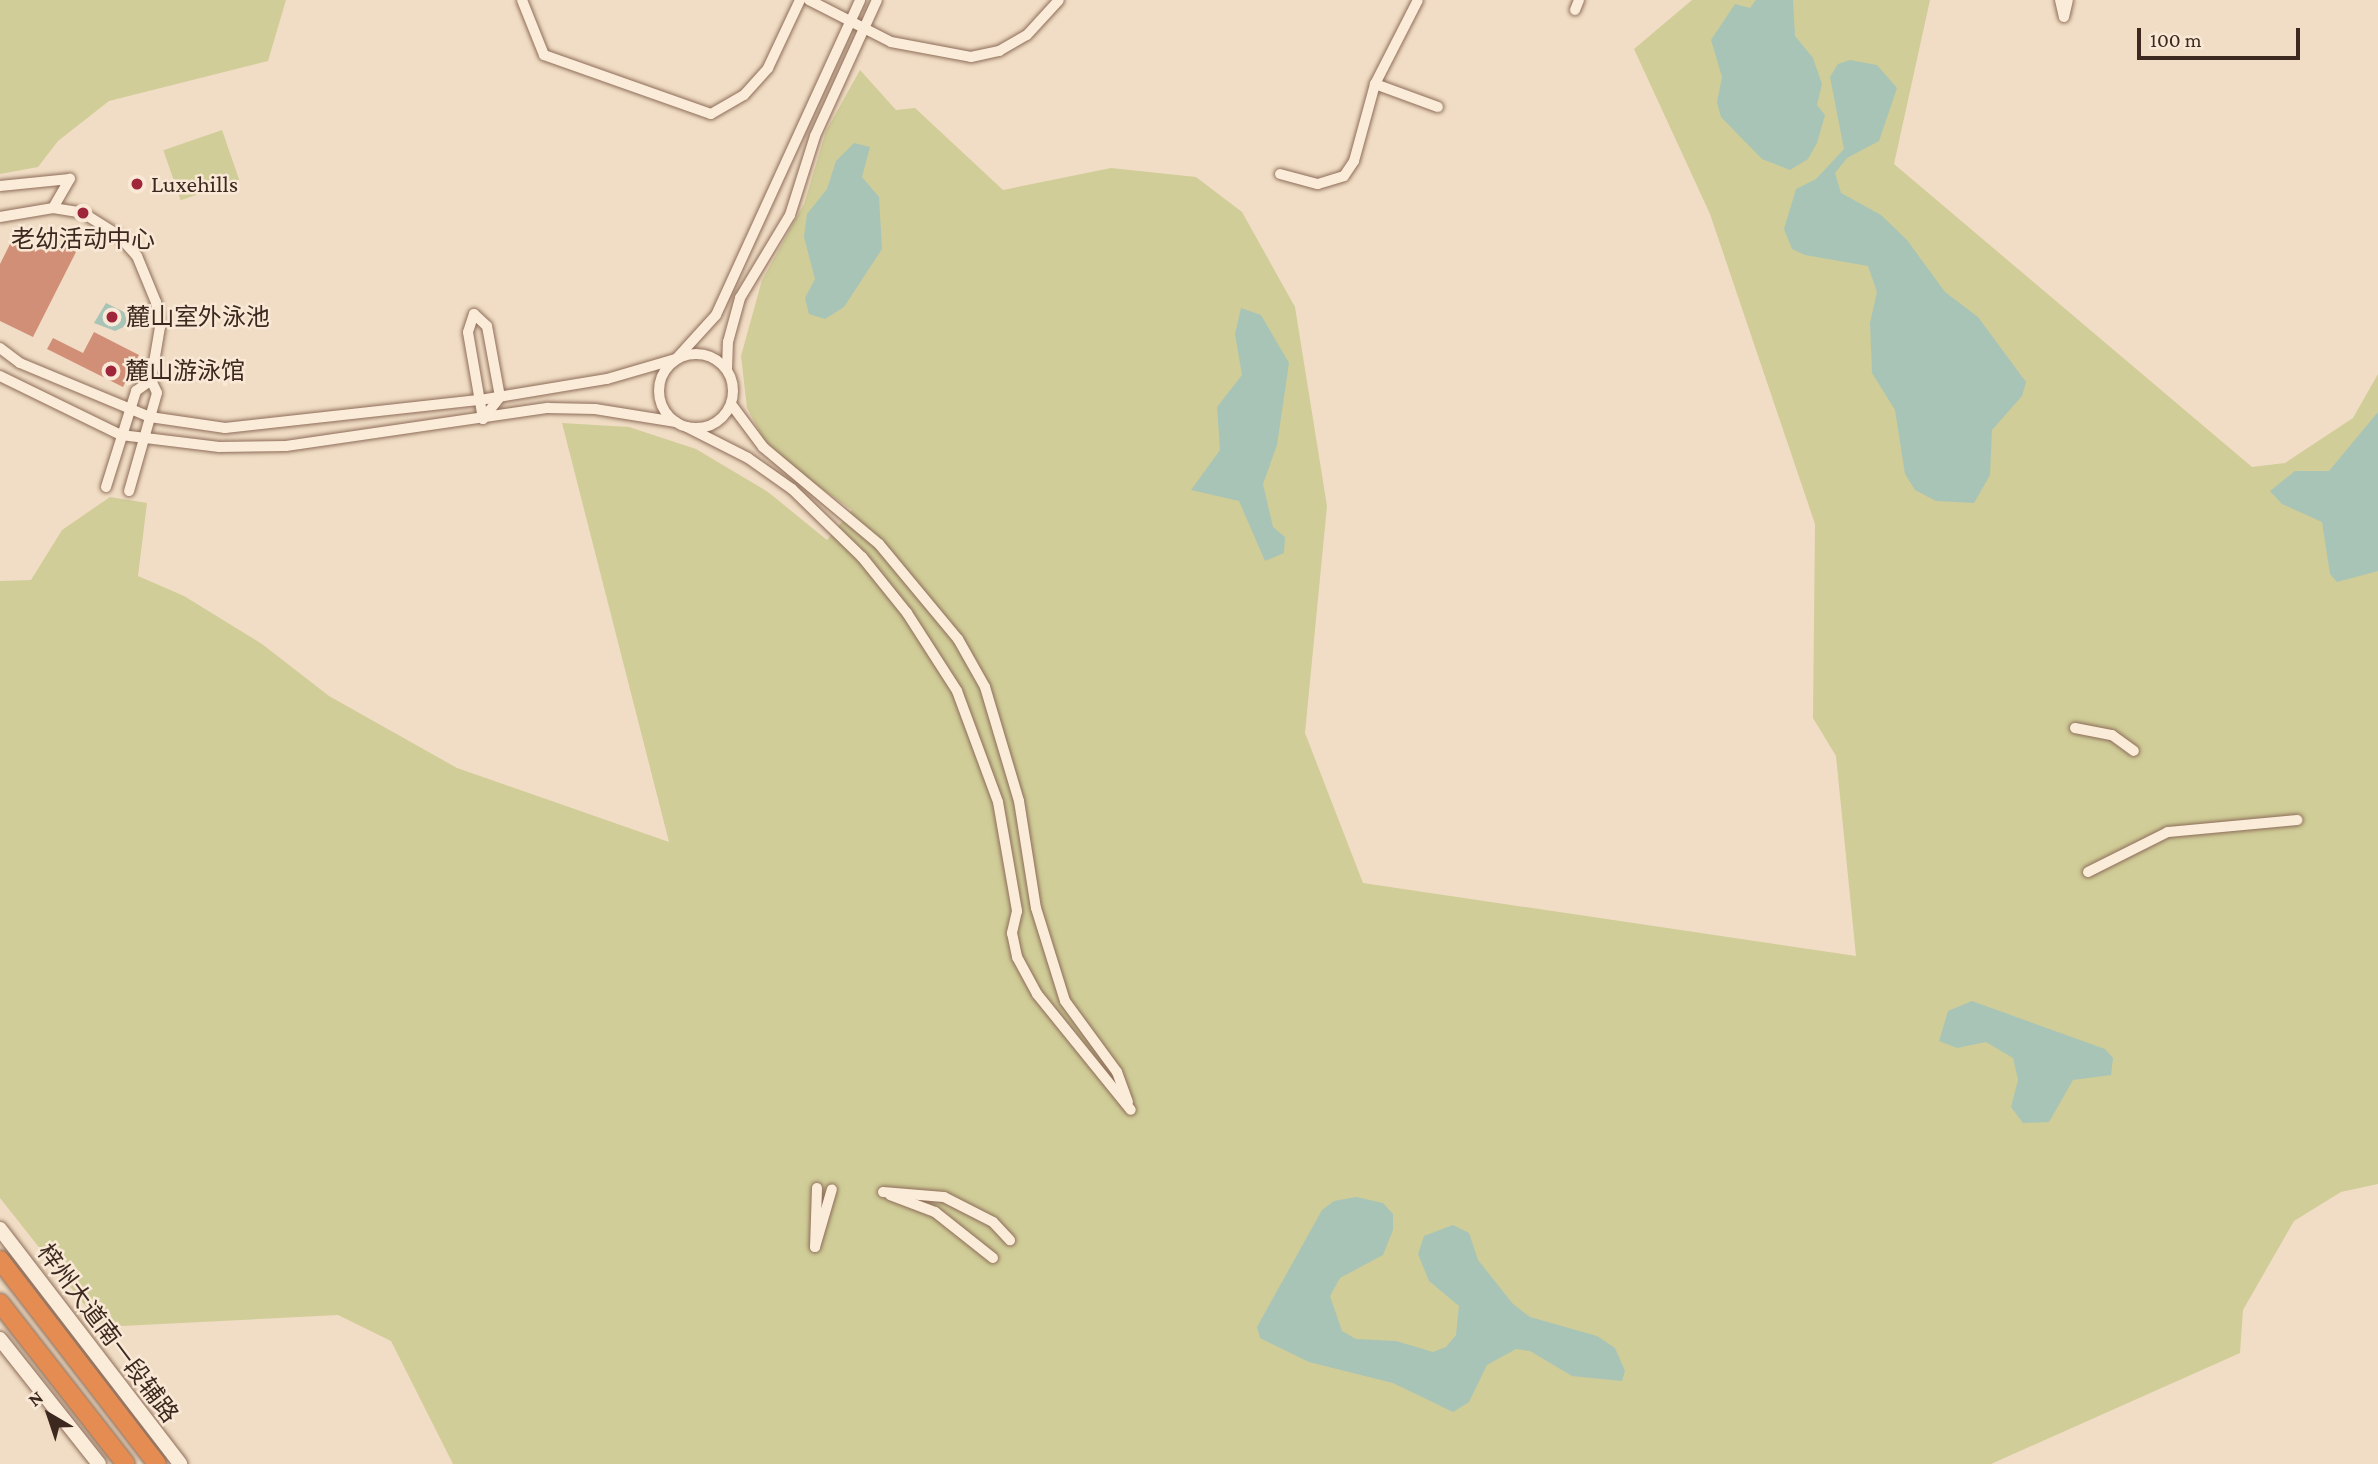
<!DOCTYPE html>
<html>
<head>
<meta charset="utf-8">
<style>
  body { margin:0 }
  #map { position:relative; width:2378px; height:1464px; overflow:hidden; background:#f1ddc5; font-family:"Crimson Pro","Noto Sans SC",serif }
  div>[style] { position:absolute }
  .green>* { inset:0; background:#d0cd98; transform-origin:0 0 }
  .water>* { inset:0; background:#a7c4b7 }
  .building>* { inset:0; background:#d18f78 }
  .roads { filter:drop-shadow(0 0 2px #8d6d59) drop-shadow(0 0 2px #8d6d59) }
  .street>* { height:10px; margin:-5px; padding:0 5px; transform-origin:5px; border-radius:5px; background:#fbebd9 }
  .street>.ring { margin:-5px; padding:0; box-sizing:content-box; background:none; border:10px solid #fbebd9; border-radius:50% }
  .secondary>* { height:14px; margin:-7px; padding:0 7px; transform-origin:7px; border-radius:7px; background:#fbebd9 }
  .highway>* { height:18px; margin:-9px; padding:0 9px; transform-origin:9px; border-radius:9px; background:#e48c51 }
  .dots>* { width:19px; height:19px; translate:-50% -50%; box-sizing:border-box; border:4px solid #f8e8d5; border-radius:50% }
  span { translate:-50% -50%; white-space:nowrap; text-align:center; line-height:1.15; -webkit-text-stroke:5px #f8e8d5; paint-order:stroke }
  .poi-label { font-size:24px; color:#3c281e }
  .left { translate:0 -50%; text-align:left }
  .street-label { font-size:24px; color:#3c281e }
  .north { position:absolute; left:14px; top:1380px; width:70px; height:70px; -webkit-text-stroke:5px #f8e8d5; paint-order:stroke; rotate:321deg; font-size:19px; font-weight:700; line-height:28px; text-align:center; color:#3c281e }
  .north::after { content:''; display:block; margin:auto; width:24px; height:32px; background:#3c281e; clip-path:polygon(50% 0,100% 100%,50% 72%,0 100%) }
  .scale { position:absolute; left:2137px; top:28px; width:163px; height:32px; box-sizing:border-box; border:4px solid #3c281e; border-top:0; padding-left:9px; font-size:21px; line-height:24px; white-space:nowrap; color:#3c281e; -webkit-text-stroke:5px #f8e8d5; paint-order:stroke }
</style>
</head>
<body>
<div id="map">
  <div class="green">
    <i style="clip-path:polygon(0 0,286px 0,268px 61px,109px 101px,58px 141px,38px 167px,0 174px)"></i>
    <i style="clip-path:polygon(1692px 0,1930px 0,1894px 164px,2252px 467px,2285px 463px,2353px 418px,2378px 374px,2378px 1184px,2341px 1192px,2294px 1221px,2243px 1310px,2240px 1353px,1991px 1464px,453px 1464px,391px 1341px,338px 1315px,102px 1327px,0 1198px,0 581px,31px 580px,62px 530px,110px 497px,147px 503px,138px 576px,184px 596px,262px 644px,329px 696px,457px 768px,669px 842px,562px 423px,629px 427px,696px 449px,768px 492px,827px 540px,852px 510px,791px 467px,763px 438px,747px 408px,741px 356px,762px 280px,804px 204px,826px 131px,860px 70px,896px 110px,915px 108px,1003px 190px,1111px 168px,1196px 177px,1242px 212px,1295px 307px,1327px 506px,1305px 733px,1363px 883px,1856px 956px,1836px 756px,1813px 718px,1815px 524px,1710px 214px,1634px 49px)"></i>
    <i style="left:222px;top:130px;width:53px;height:62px;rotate:71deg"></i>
  </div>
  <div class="water">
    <i style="clip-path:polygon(1756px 0,1793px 0,1795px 36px,1813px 58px,1822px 84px,1817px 105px,1825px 115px,1817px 143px,1808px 159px,1790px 170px,1762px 159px,1721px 117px,1717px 102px,1722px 77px,1711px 40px,1735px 4px,1750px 8px)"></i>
    <i style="clip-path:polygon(1850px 60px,1877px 65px,1897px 88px,1879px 141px,1847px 158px,1835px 173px,1841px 193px,1881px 215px,1907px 240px,1945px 292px,1978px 317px,2026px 382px,2022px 396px,1992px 430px,1990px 475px,1974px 503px,1936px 501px,1915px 490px,1905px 474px,1895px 410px,1872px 373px,1870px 323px,1877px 292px,1868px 266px,1805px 255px,1792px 249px,1784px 229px,1796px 189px,1816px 179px,1844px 149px,1830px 77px,1838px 64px)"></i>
    <i style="clip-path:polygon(854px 143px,870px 147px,862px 177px,879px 197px,882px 249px,844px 307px,825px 319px,809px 314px,805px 298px,815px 279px,804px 237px,807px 214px,827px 189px,836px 161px)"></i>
    <i style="clip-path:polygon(106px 303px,124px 312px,128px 325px,115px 331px,94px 323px)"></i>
    <i style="clip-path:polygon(1241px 308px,1261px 315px,1289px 363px,1277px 445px,1263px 484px,1273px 527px,1285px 537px,1284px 553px,1265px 561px,1239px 501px,1191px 490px,1220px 450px,1217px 407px,1242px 375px,1235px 334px)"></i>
    <i style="clip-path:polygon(2378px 412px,2378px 571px,2337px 582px,2330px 574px,2322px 522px,2282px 504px,2270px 491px,2295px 471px,2329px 471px)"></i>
    <i style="clip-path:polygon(1972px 1001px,2105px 1049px,2113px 1058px,2111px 1075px,2073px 1080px,2049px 1122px,2023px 1123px,2011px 1107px,2018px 1080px,2013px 1058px,1986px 1042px,1957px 1048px,1939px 1041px,1948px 1011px)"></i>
    <i style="clip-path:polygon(1356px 1197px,1383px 1203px,1393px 1214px,1393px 1230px,1383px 1255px,1340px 1278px,1330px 1296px,1342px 1331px,1356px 1339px,1396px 1341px,1433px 1352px,1446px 1347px,1456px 1335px,1459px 1306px,1429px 1281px,1418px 1254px,1424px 1236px,1453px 1225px,1469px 1233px,1478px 1260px,1513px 1304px,1530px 1317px,1597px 1336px,1615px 1348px,1625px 1371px,1622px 1381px,1572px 1376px,1530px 1351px,1516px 1349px,1487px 1365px,1469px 1402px,1453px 1412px,1393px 1383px,1309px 1362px,1260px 1338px,1257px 1327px,1322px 1210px,1334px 1201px)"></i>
  </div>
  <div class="building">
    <i style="clip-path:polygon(15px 234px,43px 248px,48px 238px,76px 252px,33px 337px,0 321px,0 264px)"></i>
    <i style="clip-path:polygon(94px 332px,139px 355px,123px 387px,47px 349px,53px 338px,83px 353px)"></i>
  </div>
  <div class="roads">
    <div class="street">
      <i style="left:522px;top:0;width:59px;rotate:68.2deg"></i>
      <i style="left:544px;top:55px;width:177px;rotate:19.5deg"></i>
      <i style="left:711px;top:114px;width:38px;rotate:-30deg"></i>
      <i style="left:744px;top:95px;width:36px;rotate:-48deg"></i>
      <i style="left:768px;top:68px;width:75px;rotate:-64.8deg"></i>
      <i style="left:809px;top:0;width:92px;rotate:27.1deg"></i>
      <i style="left:891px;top:42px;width:81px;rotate:10.6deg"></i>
      <i style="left:971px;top:57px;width:29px;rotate:-12deg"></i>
      <i style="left:999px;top:51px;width:32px;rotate:-30deg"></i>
      <i style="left:1027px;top:35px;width:47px;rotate:-47.6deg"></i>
      <i style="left:2060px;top:0;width:17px;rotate:77deg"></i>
      <i style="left:2064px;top:17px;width:17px;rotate:-77deg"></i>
      <i style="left:1575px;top:10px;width:11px;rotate:-68deg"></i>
      <i style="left:1375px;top:84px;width:67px;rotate:20.1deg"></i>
      <i style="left:1280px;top:174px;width:39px;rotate:15deg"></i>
      <i style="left:1318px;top:184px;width:27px;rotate:-17deg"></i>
      <i style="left:1344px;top:176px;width:18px;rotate:-56deg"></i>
      <i style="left:1354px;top:161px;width:80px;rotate:-74.7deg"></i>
      <i style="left:1375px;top:84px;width:94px;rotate:-62.9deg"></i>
      <i style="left:0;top:186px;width:70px;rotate:-5.7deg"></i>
      <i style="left:53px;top:208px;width:34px;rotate:-60deg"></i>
      <i style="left:0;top:217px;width:54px;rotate:-9.6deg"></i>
      <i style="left:53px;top:208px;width:30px;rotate:9deg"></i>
      <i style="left:83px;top:213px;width:41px;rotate:32.2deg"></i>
      <i style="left:118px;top:235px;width:28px;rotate:48deg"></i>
      <i style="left:137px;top:256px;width:50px;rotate:67.6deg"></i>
      <i style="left:156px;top:302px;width:25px;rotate:81deg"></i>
      <i style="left:160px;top:327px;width:54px;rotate:99.6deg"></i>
      <i style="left:474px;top:314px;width:18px;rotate:43deg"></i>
      <i style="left:487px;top:326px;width:72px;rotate:79.6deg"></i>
      <i style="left:500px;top:397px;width:28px;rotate:128deg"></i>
      <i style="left:483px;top:419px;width:88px;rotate:-99.8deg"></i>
      <i style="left:468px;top:332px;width:19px;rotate:-72deg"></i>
      <i style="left:0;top:348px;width:25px;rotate:37deg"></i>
      <i style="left:20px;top:363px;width:141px;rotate:22.6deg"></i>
      <i style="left:150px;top:417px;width:76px;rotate:8.3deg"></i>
      <i style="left:225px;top:428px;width:257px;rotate:-6.3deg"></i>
      <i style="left:480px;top:400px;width:129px;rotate:-9.4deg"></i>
      <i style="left:607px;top:379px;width:72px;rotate:-16.2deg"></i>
      <i style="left:676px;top:359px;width:59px;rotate:-47.7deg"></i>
      <i style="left:716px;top:315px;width:346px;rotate:-65.4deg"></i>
      <i class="ring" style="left:659px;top:354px;width:64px;height:64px"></i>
      <i style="left:727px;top:369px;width:27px;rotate:-88deg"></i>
      <i style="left:728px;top:342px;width:46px;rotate:-74.7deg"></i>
      <i style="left:740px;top:298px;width:97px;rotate:-58.9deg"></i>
      <i style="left:790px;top:215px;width:83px;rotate:-72.4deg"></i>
      <i style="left:815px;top:136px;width:149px;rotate:-65.5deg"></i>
      <i style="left:0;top:376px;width:135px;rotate:26deg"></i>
      <i style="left:121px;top:435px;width:99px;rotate:7deg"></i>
      <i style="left:219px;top:447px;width:67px;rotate:-0.9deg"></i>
      <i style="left:286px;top:446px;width:265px;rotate:-8.3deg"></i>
      <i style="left:548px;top:408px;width:47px;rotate:1.2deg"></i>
      <i style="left:595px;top:409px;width:82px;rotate:9.1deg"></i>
      <i style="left:731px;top:404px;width:54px;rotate:53.3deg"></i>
      <i style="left:763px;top:447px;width:151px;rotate:39.9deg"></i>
      <i style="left:879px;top:544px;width:124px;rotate:50.3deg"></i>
      <i style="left:958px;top:639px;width:55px;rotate:60.6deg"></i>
      <i style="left:985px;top:687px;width:119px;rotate:73.4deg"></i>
      <i style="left:1019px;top:801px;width:108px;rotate:81deg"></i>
      <i style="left:1036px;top:908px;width:97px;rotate:72.7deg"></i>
      <i style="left:1065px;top:1001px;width:88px;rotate:53.8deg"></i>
      <i style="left:1117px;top:1072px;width:32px;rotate:70deg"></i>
      <i style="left:687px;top:427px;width:68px;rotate:26.9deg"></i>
      <i style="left:748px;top:458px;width:54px;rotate:35.2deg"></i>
      <i style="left:792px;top:489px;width:98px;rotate:44.2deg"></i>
      <i style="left:862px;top:557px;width:72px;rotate:51.2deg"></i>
      <i style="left:907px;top:613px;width:93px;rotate:57.3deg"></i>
      <i style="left:957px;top:691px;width:118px;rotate:69.7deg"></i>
      <i style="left:998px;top:802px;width:111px;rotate:80.1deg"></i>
      <i style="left:1017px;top:911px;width:23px;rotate:103deg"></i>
      <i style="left:1012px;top:933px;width:25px;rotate:78deg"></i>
      <i style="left:1017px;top:957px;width:42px;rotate:61.6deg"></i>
      <i style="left:1037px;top:994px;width:149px;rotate:51deg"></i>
      <i style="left:106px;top:487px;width:101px;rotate:-72.6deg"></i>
      <i style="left:136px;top:391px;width:19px;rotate:-36deg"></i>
      <i style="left:151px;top:380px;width:14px;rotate:65deg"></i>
      <i style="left:157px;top:393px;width:102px;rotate:105.9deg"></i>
      <i style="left:2075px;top:728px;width:38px;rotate:11deg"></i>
      <i style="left:2112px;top:735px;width:27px;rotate:36deg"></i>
      <i style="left:2088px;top:872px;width:89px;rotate:-26.6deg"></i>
      <i style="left:2168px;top:832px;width:130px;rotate:-5.3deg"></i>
      <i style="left:817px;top:1188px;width:59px;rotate:91.9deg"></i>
      <i style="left:815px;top:1247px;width:60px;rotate:-73.7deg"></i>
      <i style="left:883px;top:1192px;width:61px;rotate:4.7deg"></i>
      <i style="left:944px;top:1197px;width:55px;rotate:27deg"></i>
      <i style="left:993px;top:1222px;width:25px;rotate:47deg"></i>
      <i style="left:890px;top:1195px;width:48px;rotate:20.7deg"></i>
      <i style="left:935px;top:1212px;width:74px;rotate:38.4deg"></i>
    </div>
    <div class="secondary">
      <i style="left:0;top:1229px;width:296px;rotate:52.5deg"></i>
      <i style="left:0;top:1339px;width:159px;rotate:51.6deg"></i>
    </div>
    <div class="highway">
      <i style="left:0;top:1260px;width:257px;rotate:52.4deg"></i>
      <i style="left:0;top:1303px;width:204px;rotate:52deg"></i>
    </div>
  </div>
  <div class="dots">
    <i style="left:137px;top:184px;background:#9f263a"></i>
    <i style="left:83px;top:213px;background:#9f263a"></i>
    <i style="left:112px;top:317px;background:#9f263a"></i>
    <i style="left:111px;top:371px;background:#9f263a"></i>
  </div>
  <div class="poi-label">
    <span class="left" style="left:151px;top:184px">Luxehills</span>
    <span style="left:83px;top:239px">老幼活动中心</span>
    <span class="left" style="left:126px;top:317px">麓山室外泳池</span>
    <span class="left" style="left:125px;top:371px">麓山游泳馆</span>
  </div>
  <div class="street-label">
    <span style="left:108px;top:1333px;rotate:53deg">梓州大道南一段辅路</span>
  </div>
  <div class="north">N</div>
  <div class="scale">100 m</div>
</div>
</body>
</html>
